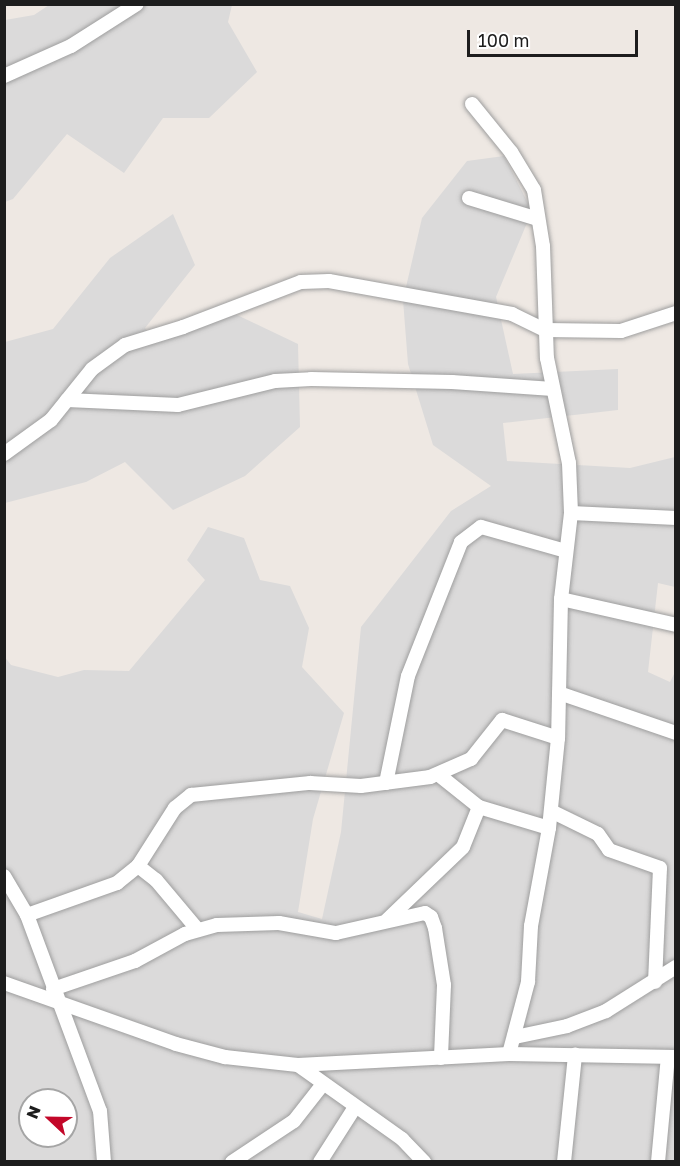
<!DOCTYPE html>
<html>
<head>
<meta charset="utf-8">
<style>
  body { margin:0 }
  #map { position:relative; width:680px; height:1166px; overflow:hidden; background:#eee8e3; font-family:"Golos Text",sans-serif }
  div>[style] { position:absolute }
  .residential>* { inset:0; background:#dbdada }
  .roads { filter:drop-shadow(0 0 2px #9e9e9e) drop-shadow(0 0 2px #9e9e9e) }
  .minor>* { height:14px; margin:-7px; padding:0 7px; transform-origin:7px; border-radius:7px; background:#fff }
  span { translate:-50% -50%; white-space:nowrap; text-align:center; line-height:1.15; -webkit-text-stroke:5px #fff; paint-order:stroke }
  .frame { position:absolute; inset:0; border:6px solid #1d1d1d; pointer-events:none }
  .north { position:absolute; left:18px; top:1088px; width:60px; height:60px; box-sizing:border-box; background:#fff; border:2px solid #a5a5a5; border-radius:50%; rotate:292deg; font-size:16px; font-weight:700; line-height:24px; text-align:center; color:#1d1d1d }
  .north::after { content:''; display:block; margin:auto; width:21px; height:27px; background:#c30729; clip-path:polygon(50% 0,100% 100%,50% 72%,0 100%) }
  .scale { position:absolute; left:467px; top:30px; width:171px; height:27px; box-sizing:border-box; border:3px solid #1d1d1d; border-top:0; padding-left:8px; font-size:18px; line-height:21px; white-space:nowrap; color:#1d1d1d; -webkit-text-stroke:4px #fff; paint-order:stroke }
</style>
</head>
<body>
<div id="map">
  <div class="residential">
    <i style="clip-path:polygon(49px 5px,232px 5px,228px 22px,257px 72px,209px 118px,163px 118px,124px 173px,67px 134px,13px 199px,5px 202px,5px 20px,34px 15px)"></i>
    <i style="clip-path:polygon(evenodd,504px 156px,532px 211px,496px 297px,513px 374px,618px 369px,618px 410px,503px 423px,507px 461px,630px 468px,675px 457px,675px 587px,658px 583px,648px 672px,670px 682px,675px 672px,675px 1161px,5px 1161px,4px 656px,11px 665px,58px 677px,84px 670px,129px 671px,205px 580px,187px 560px,208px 527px,244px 538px,260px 580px,290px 586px,309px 628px,302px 667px,344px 713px,313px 819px,298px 912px,322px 919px,341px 832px,361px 627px,451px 511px,491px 486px,433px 445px,408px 364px,403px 300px,422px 218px,467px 161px,504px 156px,30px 1100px,66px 1100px,66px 1136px,30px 1136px,30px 1100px)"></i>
    <i style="clip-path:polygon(173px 214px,195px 265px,145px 328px,154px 341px,235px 314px,298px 344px,300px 427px,245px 476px,173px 510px,125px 462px,86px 482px,5px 503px,5px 342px,53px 329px,110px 258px)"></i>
  </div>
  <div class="roads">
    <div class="minor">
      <i style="left:4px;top:76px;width:73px;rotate:-24.1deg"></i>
      <i style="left:71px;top:46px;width:78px;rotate:-32.5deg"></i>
      <i style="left:472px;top:104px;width:62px;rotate:50.9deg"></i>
      <i style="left:511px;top:152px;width:44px;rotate:58.8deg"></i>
      <i style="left:534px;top:190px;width:57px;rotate:80.9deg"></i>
      <i style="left:543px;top:246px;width:112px;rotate:88deg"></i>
      <i style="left:547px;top:358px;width:107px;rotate:78.2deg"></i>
      <i style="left:569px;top:463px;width:50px;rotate:87.7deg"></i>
      <i style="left:571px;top:513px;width:87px;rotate:96.6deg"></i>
      <i style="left:561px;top:599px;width:139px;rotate:91.2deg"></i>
      <i style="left:558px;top:738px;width:90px;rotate:95.7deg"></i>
      <i style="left:549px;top:828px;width:100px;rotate:100.4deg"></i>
      <i style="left:531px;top:926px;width:56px;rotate:93.1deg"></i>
      <i style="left:528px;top:982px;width:74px;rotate:104.8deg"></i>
      <i style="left:469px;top:198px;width:72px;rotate:16.9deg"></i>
      <i style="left:67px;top:400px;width:111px;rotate:2.6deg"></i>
      <i style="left:178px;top:405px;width:100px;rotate:-13.9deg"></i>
      <i style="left:275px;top:381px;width:36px;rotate:-3deg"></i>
      <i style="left:311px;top:379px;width:141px;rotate:1.2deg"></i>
      <i style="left:452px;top:382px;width:101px;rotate:4deg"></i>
      <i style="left:4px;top:454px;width:58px;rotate:-35.9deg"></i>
      <i style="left:51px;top:420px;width:65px;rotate:-51.2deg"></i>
      <i style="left:92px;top:369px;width:41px;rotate:-36deg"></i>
      <i style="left:125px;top:345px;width:61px;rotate:-17.2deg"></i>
      <i style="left:183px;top:327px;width:126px;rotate:-20.9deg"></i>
      <i style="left:301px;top:282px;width:28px;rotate:-2deg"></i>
      <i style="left:329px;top:281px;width:186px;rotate:10.2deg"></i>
      <i style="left:512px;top:314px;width:37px;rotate:26deg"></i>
      <i style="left:545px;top:330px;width:76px;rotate:0.8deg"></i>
      <i style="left:621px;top:331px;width:58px;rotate:-18.1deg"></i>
      <i style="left:571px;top:513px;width:105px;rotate:2.7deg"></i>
      <i style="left:561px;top:599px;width:118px;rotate:12.7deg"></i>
      <i style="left:559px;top:693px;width:124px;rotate:18.9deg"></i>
      <i style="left:439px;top:775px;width:51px;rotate:38.7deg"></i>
      <i style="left:479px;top:807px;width:73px;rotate:16.7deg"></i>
      <i style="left:386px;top:783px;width:109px;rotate:-78.4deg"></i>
      <i style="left:408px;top:676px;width:144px;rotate:-68.4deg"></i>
      <i style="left:461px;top:542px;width:25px;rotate:-37deg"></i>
      <i style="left:481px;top:527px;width:88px;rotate:15.8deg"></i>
      <i style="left:551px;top:811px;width:52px;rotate:26.1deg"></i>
      <i style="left:598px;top:834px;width:19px;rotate:55deg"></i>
      <i style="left:609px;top:850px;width:54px;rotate:19.4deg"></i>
      <i style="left:660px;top:868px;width:114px;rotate:92.5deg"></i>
      <i style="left:138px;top:866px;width:23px;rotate:38deg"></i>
      <i style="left:156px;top:880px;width:65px;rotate:50deg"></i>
      <i style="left:4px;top:876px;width:45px;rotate:59.5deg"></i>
      <i style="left:27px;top:915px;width:209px;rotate:69.6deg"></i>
      <i style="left:100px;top:1111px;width:51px;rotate:85.5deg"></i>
      <i style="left:27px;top:915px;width:96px;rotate:-19.6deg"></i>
      <i style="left:117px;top:883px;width:27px;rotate:-39deg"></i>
      <i style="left:138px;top:866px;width:69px;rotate:-57.5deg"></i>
      <i style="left:175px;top:808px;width:21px;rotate:-39deg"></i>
      <i style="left:191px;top:795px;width:120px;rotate:-5.8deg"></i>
      <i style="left:310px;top:783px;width:51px;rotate:3.4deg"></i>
      <i style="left:361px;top:786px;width:70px;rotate:-7.4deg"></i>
      <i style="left:430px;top:777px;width:45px;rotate:-23.7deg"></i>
      <i style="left:471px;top:759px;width:50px;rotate:-51.5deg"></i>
      <i style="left:502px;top:720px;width:59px;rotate:17.8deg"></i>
      <i style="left:387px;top:920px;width:105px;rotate:-43.8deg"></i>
      <i style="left:463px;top:847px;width:43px;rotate:-68.2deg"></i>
      <i style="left:4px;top:983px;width:182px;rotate:19.5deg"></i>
      <i style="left:176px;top:1044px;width:51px;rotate:14.9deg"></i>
      <i style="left:225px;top:1057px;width:73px;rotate:6.3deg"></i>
      <i style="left:298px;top:1065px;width:211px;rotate:-3deg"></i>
      <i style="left:509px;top:1054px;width:167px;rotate:1deg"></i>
      <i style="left:53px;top:989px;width:87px;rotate:-18.9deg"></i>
      <i style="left:135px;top:961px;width:57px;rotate:-28.4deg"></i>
      <i style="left:185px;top:934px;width:33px;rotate:-16deg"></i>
      <i style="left:217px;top:925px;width:62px;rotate:-1.8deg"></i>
      <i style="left:279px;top:923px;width:58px;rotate:10deg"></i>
      <i style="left:336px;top:933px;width:91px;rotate:-12.7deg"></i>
      <i style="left:425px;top:913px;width:7px;rotate:34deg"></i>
      <i style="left:431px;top:917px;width:12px;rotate:70deg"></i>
      <i style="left:435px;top:928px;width:58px;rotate:81deg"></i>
      <i style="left:444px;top:985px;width:73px;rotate:92.4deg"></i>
      <i style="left:515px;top:1037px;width:53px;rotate:-11.9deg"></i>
      <i style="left:567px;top:1026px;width:42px;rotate:-21deg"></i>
      <i style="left:606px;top:1011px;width:83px;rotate:-32.2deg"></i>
      <i style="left:298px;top:1065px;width:128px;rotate:35.4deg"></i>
      <i style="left:402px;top:1139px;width:32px;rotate:46deg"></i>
      <i style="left:232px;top:1162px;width:74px;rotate:-33.5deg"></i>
      <i style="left:294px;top:1121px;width:47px;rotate:-51.9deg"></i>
      <i style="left:320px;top:1162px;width:65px;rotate:-57.5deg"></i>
      <i style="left:564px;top:1162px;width:108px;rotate:-84.1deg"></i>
      <i style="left:658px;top:1162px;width:105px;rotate:-84.6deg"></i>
    </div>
  </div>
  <div class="frame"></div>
  <div class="north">N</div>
  <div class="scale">100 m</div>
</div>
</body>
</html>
